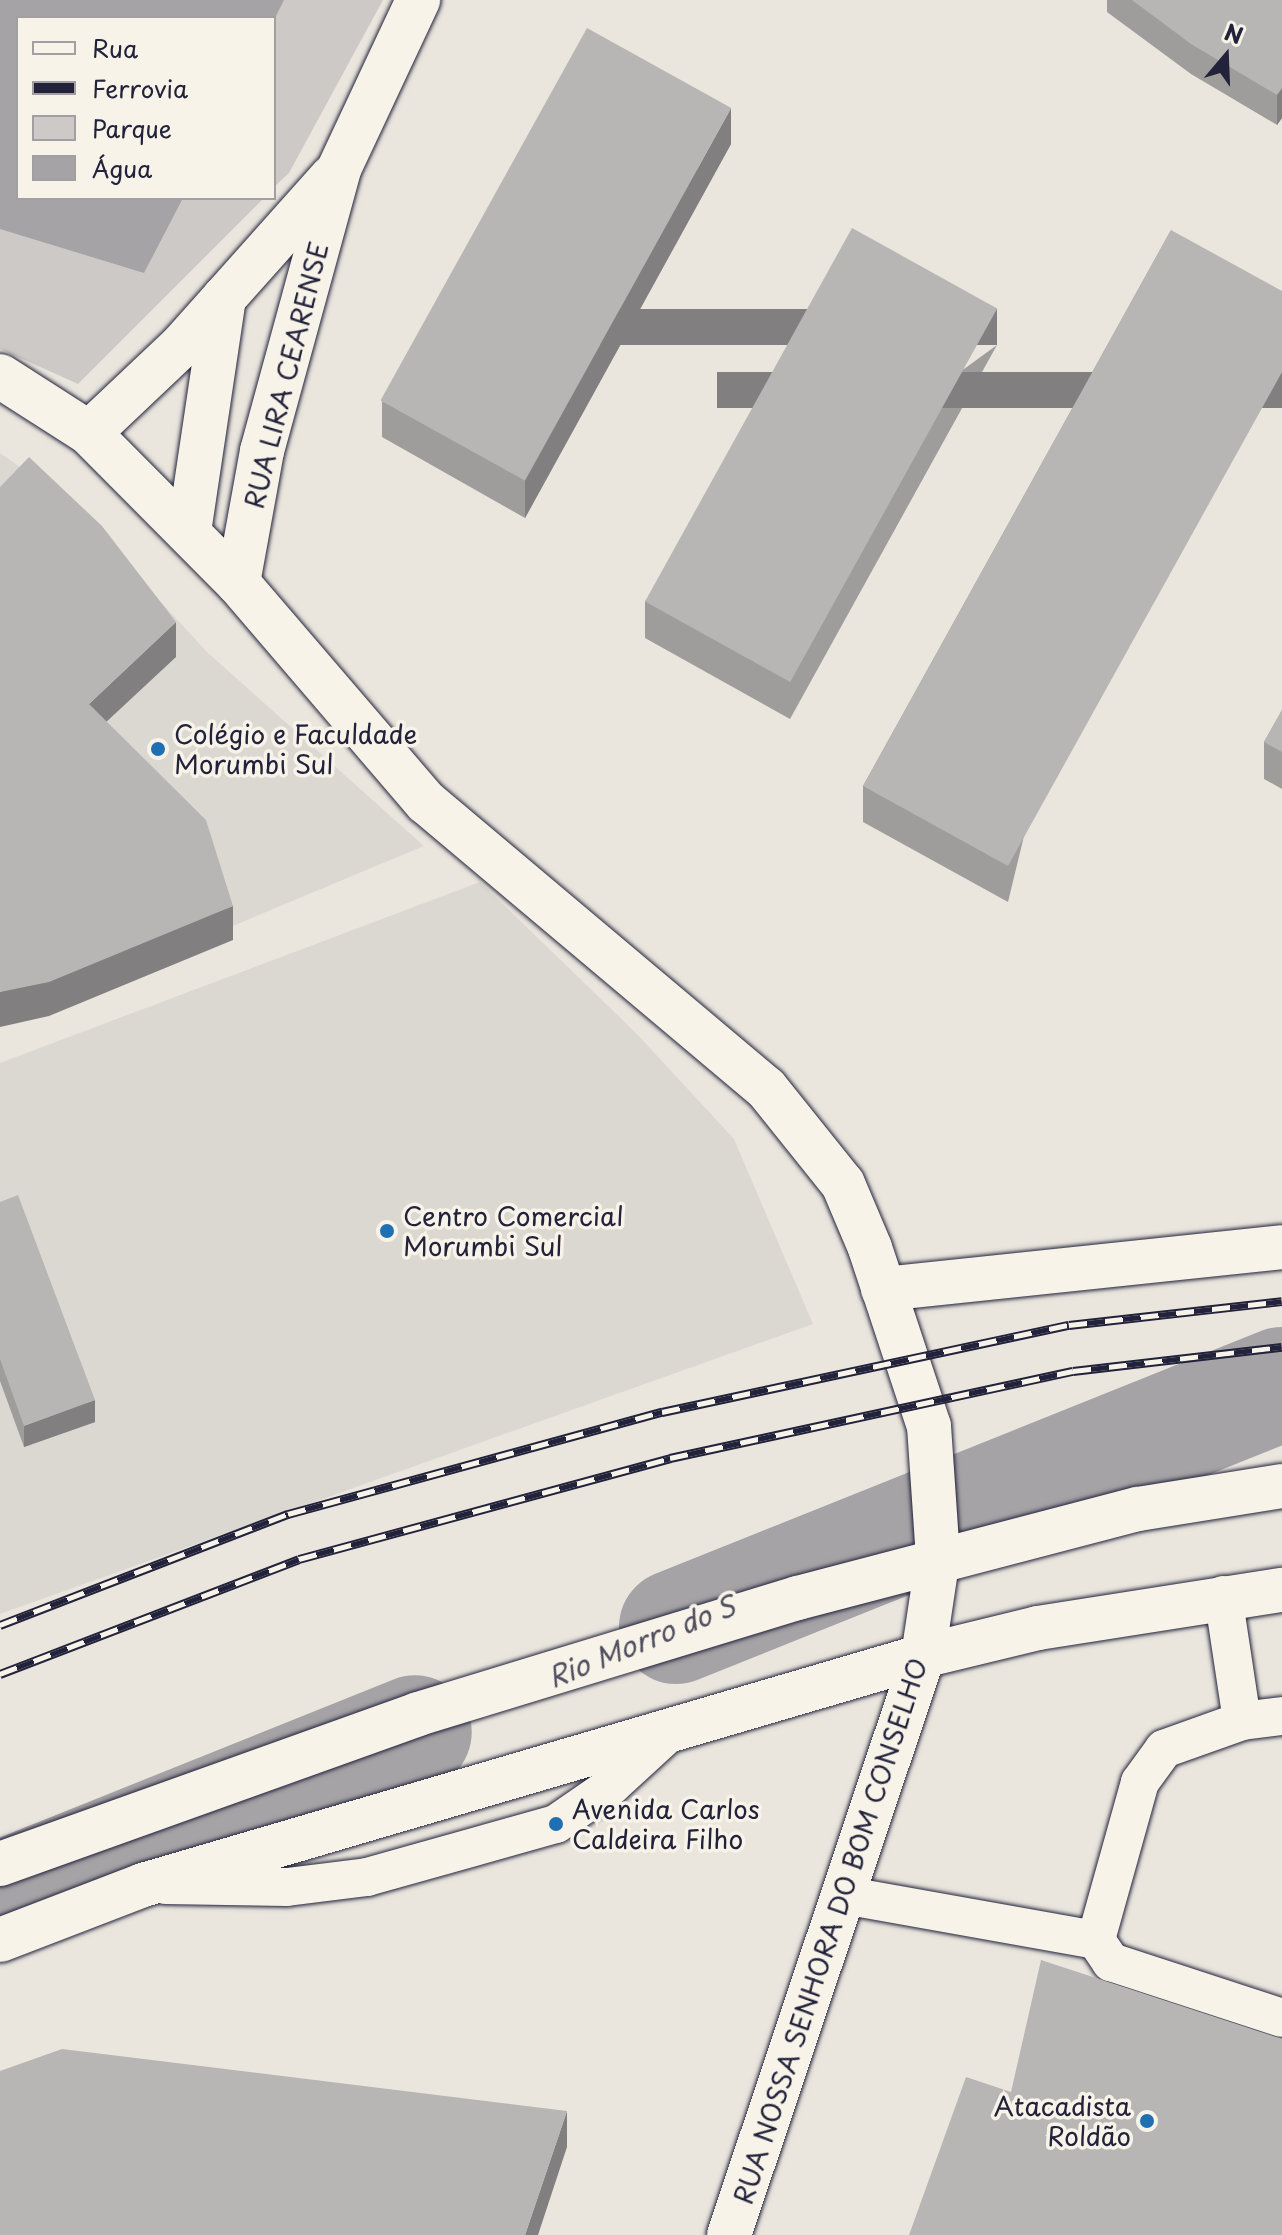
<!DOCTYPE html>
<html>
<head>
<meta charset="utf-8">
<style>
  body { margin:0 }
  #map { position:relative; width:1282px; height:2235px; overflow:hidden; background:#eae6de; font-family:"Playpen Sans",sans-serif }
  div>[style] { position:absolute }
  .built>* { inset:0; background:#dbd8d2 }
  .green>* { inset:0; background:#cdc9c6 }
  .water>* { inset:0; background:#a6a3a6 }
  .river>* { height:114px; margin:-57px; padding:0 57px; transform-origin:57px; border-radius:57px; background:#a6a3a6 }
  .roads { filter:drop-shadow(0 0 2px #22223b) drop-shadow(0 0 2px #22223b) }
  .service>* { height:38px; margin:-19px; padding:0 19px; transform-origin:19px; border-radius:19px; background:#f7f3e8 }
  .minor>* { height:44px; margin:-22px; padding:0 22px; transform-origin:22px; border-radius:22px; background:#f7f3e8 }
  .primary>* { height:44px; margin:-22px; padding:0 22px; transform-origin:22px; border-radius:22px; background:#f7f3e8 }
  .rail>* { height:9px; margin-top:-4.5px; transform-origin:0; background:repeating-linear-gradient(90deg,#f7f3e8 0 18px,#22223b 0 36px); box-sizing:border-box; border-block:2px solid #22223b }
  .wall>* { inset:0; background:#9e9d9c }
  .shaded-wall>* { inset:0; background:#817f7f; transform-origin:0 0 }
  .building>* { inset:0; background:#b8b6b5; transform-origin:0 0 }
  .dots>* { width:22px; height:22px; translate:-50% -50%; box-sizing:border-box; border:4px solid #f7f3e8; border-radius:50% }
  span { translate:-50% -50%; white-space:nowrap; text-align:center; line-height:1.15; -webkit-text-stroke:7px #f7f3e8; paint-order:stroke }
  .street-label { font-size:26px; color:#22223b }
  .poi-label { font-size:26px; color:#22223b }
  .left { translate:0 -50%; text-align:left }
  .right { translate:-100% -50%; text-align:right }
  .water-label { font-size:28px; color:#504f60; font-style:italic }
  .legend { position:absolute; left:16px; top:16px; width:260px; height:184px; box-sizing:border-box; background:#f7f3e8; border:2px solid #a29fa3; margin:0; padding:10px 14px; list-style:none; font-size:24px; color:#22223b }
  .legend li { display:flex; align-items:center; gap:16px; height:40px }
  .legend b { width:40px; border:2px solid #a29fa3 }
  .north { position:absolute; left:1186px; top:16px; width:80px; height:80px; -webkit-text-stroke:6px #f7f3e8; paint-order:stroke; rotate:19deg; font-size:22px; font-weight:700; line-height:32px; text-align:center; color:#22223b }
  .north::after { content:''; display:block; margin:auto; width:28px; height:36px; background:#22223b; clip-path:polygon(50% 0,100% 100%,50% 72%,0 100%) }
</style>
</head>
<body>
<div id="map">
  <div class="built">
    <i style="clip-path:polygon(0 453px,67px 500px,207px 652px,424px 846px,0 1023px)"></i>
    <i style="clip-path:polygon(480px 882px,636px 1033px,734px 1139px,813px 1324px,0 1614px,0 1063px)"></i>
  </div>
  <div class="green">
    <i style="clip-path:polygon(0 0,383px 0,289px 173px,274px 187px,274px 18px,18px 18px,18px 198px,264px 198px,78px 384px,0 349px)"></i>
  </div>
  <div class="water">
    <i style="clip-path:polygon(0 0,284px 0,274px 20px,18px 18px,18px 198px,183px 198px,144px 273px,0 229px)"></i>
  </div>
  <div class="river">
    <i style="left:676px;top:1627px;width:653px;rotate:-21.85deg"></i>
    <i style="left:0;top:1899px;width:447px;rotate:-21.9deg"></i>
  </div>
  <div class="roads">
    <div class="service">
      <i style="left:1223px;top:1595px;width:127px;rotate:81.4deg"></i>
      <i style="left:1282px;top:1716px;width:40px;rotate:172.9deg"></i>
      <i style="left:1242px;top:1721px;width:83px;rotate:160.3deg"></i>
      <i style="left:1164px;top:1749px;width:41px;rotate:126deg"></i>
      <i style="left:1140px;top:1782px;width:164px;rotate:105.6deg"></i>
      <i style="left:1096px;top:1940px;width:27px;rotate:56deg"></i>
      <i style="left:1111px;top:1962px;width:180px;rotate:18.1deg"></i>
      <i style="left:166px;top:1885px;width:121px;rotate:0.9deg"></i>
      <i style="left:287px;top:1887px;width:81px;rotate:-7.1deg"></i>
      <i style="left:367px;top:1877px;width:196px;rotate:-15.7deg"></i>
      <i style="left:556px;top:1824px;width:67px;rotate:-34.6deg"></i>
      <i style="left:611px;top:1786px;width:86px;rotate:-42.6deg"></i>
      <i style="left:843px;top:1895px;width:257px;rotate:10.1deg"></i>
    </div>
    <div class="minor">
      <i style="left:0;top:376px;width:106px;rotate:32.6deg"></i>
      <i style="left:89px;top:433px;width:211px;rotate:45.2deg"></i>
      <i style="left:238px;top:583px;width:289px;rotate:49.4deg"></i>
      <i style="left:426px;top:802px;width:444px;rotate:40.1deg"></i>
      <i style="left:766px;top:1088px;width:123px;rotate:51.3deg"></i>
      <i style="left:843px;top:1184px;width:69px;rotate:67.1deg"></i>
      <i style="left:870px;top:1248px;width:188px;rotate:71.7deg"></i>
      <i style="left:929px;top:1426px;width:131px;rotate:86.1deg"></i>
      <i style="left:938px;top:1557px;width:100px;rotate:98.6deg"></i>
      <i style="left:923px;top:1656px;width:611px;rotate:108.52deg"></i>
      <i style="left:89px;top:433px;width:129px;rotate:-43.4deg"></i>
      <i style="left:183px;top:344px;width:224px;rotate:-48.3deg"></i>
      <i style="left:189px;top:532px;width:237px;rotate:-81.5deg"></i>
      <i style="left:238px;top:583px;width:134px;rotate:-79.7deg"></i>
      <i style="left:262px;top:451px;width:292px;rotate:-74.7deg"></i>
      <i style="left:339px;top:169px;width:187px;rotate:-64.9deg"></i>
      <i style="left:883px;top:1289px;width:401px;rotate:-6deg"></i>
    </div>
    <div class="primary">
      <i style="left:0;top:1864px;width:444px;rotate:-19.7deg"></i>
      <i style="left:418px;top:1714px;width:397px;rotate:-17deg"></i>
      <i style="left:798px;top:1598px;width:351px;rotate:-14.7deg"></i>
      <i style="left:1138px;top:1509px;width:146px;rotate:-9.1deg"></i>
      <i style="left:0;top:1940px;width:153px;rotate:-21deg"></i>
      <i style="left:143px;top:1885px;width:813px;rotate:-16.36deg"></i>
      <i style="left:923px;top:1656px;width:118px;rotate:-13.7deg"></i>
      <i style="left:1038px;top:1628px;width:247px;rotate:-8.9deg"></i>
    </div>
  </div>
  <div class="rail">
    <i style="left:0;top:1625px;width:309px;rotate:-21.1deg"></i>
    <i style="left:288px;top:1514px;width:388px;rotate:-15.3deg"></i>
    <i style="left:662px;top:1412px;width:416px;rotate:-12.1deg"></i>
    <i style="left:1069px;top:1325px;width:214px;rotate:-6.4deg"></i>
    <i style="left:0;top:1674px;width:320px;rotate:-21deg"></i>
    <i style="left:299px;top:1559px;width:385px;rotate:-15.2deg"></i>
    <i style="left:670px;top:1458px;width:412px;rotate:-12.2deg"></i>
    <i style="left:1073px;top:1371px;width:210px;rotate:-6.6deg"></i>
  </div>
  <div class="wall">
    <i style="clip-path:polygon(1107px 0,1282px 0,1282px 118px,1277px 125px,1191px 74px,1107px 12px)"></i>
    <i style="clip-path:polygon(731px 144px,525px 518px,382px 437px,382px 401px)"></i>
    <i style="clip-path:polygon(1171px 230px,1008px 902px,863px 822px,863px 786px)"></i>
    <i style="clip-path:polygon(997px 345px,790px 719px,645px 638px,645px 601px)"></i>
    <i style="clip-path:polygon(1282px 710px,1282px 789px,1264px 779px,1264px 742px)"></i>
    <i style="clip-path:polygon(0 1202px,95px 1422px,24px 1447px,0 1381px)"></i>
  </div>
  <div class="shaded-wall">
    <i style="clip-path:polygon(1282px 88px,1282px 118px,1277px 125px,1277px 95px)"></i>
    <i style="clip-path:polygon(731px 108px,731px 144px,525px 518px,525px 481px)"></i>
    <i style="left:997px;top:309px;width:36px;height:427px;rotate:90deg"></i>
    <i style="left:1282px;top:372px;width:36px;height:565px;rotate:90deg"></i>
    <i style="clip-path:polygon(176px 622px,176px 657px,89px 738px,89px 704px)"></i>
    <i style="clip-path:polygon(233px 906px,233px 940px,49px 1016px,0 1027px,0 992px)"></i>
    <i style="clip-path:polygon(95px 1400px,95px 1422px,24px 1447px,24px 1426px)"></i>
    <i style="clip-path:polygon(567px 2111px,567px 2147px,538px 2235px,525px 2235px)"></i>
  </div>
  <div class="building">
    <i style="clip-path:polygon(1132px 0,1282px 0,1282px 88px,1277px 95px,1191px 44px)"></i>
    <i style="left:587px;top:28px;width:165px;height:426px;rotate:29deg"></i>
    <i style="left:852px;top:228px;width:166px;height:427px;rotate:29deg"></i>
    <i style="clip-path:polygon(1171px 230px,1282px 291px,1282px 372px,1008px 866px,863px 786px)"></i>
    <i style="clip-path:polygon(29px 457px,102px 526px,176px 622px,89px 704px,206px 820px,233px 906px,49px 982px,0 992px,0 487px)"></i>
    <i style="clip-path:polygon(1282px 710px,1282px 752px,1264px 742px)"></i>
    <i style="clip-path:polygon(18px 1195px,95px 1400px,24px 1426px,0 1359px,0 1202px)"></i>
    <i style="clip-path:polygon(1041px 1960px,1282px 2039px,1282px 2235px,909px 2235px,966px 2077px,1011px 2092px)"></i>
    <i style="clip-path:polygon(62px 2049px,567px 2111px,525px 2235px,0 2235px,0 2071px)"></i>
  </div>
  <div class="dots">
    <i style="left:158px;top:749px;background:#1f6fb2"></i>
    <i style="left:387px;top:1231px;background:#1f6fb2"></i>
    <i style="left:556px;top:1824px;background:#1f6fb2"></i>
    <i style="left:1147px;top:2121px;background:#1f6fb2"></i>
  </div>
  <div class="street-label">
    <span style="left:286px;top:375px;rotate:-76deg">RUA LIRA CEARENSE</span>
    <span style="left:830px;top:1931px;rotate:-72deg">RUA NOSSA SENHORA DO BOM CONSELHO</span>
  </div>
  <div class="poi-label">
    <span class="left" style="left:174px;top:749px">Colégio e Faculdade<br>Morumbi Sul</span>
    <span class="left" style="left:403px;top:1231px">Centro Comercial<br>Morumbi Sul</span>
    <span class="left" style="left:572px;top:1824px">Avenida Carlos<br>Caldeira Filho</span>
    <span class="right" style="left:1131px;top:2121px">Atacadista<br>Roldão</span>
  </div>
  <div class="water-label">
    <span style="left:641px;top:1641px;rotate:-22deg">Rio Morro do S</span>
  </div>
  <ul class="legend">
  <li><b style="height:10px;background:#f7f3e8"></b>Rua</li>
  <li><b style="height:10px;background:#22223b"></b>Ferrovia</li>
  <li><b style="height:22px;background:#cdc9c6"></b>Parque</li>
  <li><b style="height:22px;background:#a6a3a6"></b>Água</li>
  </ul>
  <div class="north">N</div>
</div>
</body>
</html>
